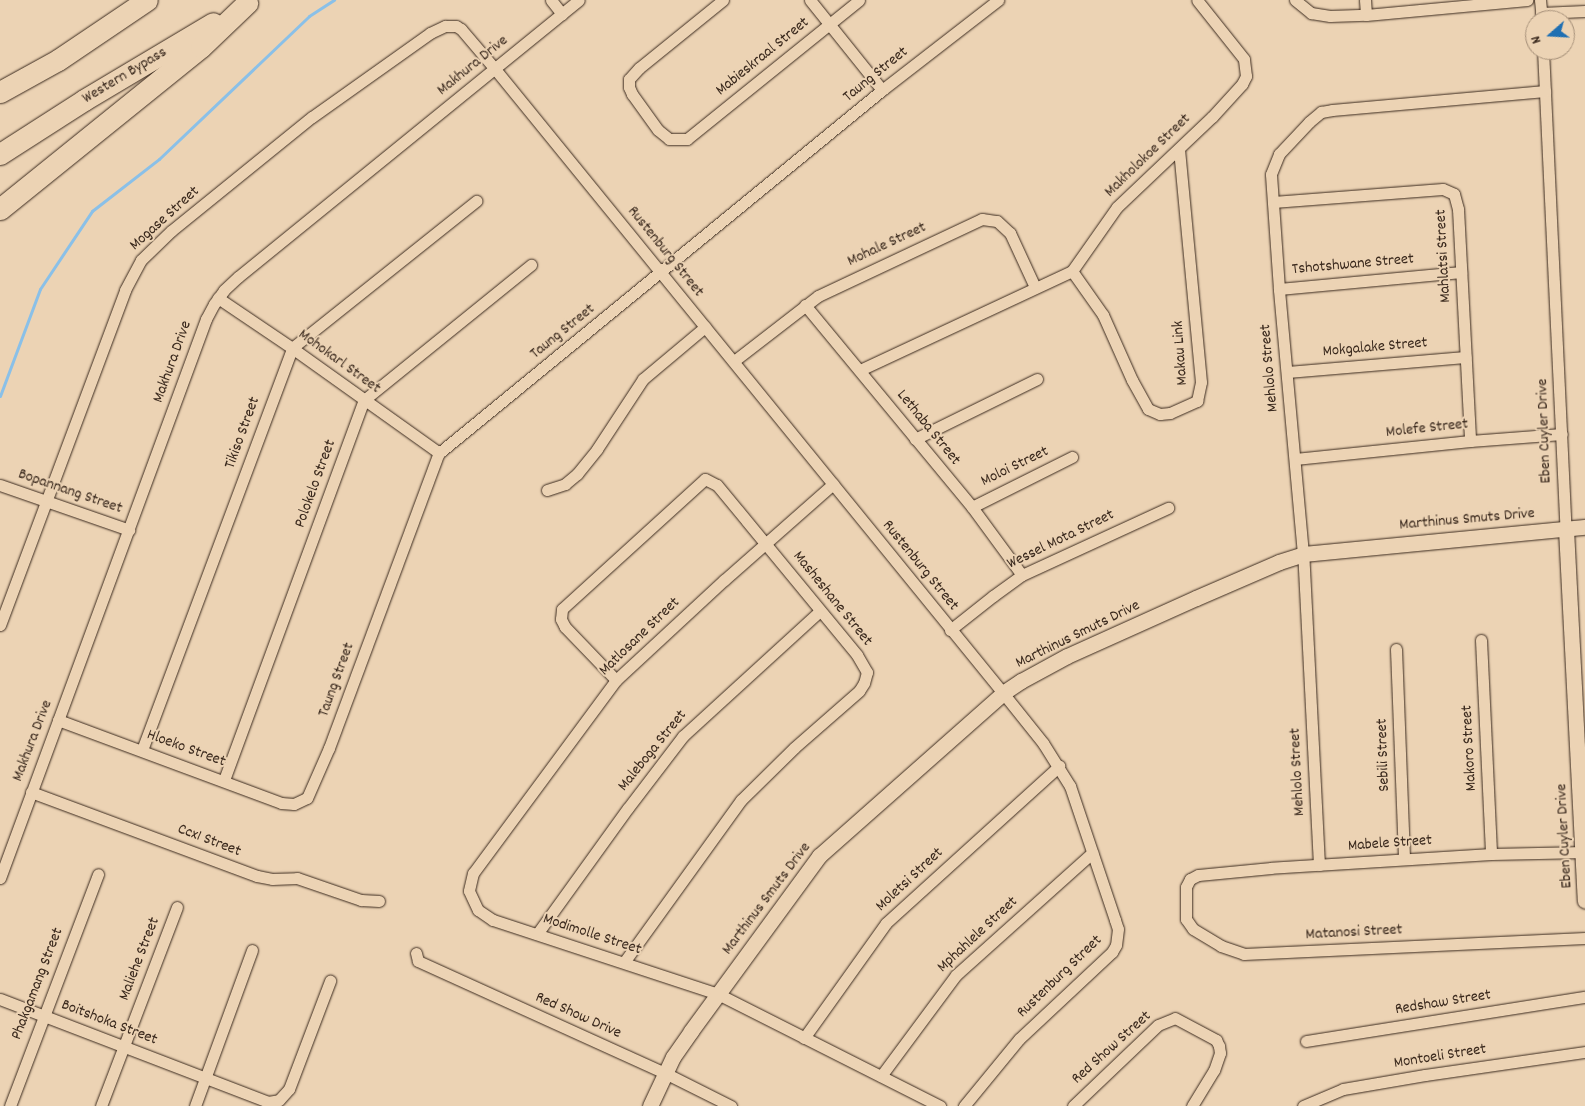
<!DOCTYPE html>
<html>
<head>
<meta charset="utf-8">
<style>
  body { margin:0 }
  #map { position:relative; width:1585px; height:1106px; overflow:hidden; background:#ecd3b4; font-family:Dekko,sans-serif }
  div>[style] { position:absolute }
  .stream>* { height:3px; margin:-1.5px; padding:0 1.5px; transform-origin:1.5px; border-radius:1.5px; background:#8ac0e8 }
  .roads { filter:drop-shadow(0 0 1px #3b2a1e) drop-shadow(0 0 1px #3b2a1e) }
  .minor>* { height:11px; margin:-5.5px; padding:0 5.5px; transform-origin:5.5px; border-radius:5.5px; background:#ecd3b4 }
  .tertiary>* { height:15px; margin:-7.5px; padding:0 7.5px; transform-origin:7.5px; border-radius:7.5px; background:#ecd3b4 }
  .motorway>* { height:21px; margin:-10.5px; padding:0 10.5px; transform-origin:10.5px; border-radius:10.5px; background:#ecd3b4 }
  span { translate:-50% -50%; white-space:nowrap; text-align:center; line-height:1.15; -webkit-text-stroke:4px #ecd3b4; paint-order:stroke }
  .street-label { font-size:16px; color:#3b2a1e }
  .north { position:absolute; left:1525px; top:10px; width:50px; height:50px; box-sizing:border-box; background:#ecd3b4; border:1px solid #a58f78; border-radius:50%; rotate:251deg; font-size:14px; font-weight:700; line-height:20px; text-align:center; color:#3b2a1e }
  .north::after { content:''; display:block; margin:auto; width:18px; height:22px; background:#1f6fb2; clip-path:polygon(50% 0,100% 100%,50% 72%,0 100%) }
</style>
</head>
<body>
<div id="map">
  <div class="stream">
    <i style="left:0;top:396px;width:114px;rotate:-69.5deg"></i>
    <i style="left:40px;top:289px;width:94px;rotate:-56.3deg"></i>
    <i style="left:92px;top:211px;width:85px;rotate:-37.8deg"></i>
    <i style="left:159px;top:159px;width:207px;rotate:-43.6deg"></i>
    <i style="left:309px;top:16px;width:30px;rotate:-33deg"></i>
  </div>
  <div class="roads">
    <div class="minor">
      <i style="left:551px;top:0;width:18px;rotate:52deg"></i>
      <i style="left:723px;top:0;width:108px;rotate:141deg"></i>
      <i style="left:639px;top:68px;width:15px;rotate:132deg"></i>
      <i style="left:629px;top:79px;width:8px;rotate:90deg"></i>
      <i style="left:629px;top:87px;width:8px;rotate:67deg"></i>
      <i style="left:632px;top:94px;width:44px;rotate:54.2deg"></i>
      <i style="left:658px;top:130px;width:14px;rotate:39deg"></i>
      <i style="left:669px;top:139px;width:18px"></i>
      <i style="left:687px;top:139px;width:221px;rotate:-38.9deg"></i>
      <i style="left:810px;top:0;width:115px;rotate:51.3deg"></i>
      <i style="left:1295px;top:0;width:21px;rotate:39deg"></i>
      <i style="left:1311px;top:13px;width:19px;rotate:9deg"></i>
      <i style="left:1330px;top:16px;width:36px;rotate:-2deg"></i>
      <i style="left:1366px;top:15px;width:162px;rotate:-5.3deg"></i>
      <i style="left:1365px;top:0;width:15px;rotate:86deg"></i>
      <i style="left:1540px;top:0;width:20px;rotate:84deg"></i>
      <i style="left:1541px;top:13px;width:44px;rotate:-2.6deg"></i>
      <i style="left:1543px;top:50px;width:480px;rotate:87.3deg"></i>
      <i style="left:1273px;top:202px;width:170px;rotate:-4.4deg"></i>
      <i style="left:1443px;top:189px;width:12px;rotate:24deg"></i>
      <i style="left:1454px;top:194px;width:16px;rotate:75deg"></i>
      <i style="left:1458px;top:209px;width:232px;rotate:87deg"></i>
      <i style="left:1072px;top:271px;width:54px;rotate:54.8deg"></i>
      <i style="left:1103px;top:315px;width:71px;rotate:66deg"></i>
      <i style="left:1132px;top:380px;width:33px;rotate:61deg"></i>
      <i style="left:1148px;top:409px;width:13px;rotate:23deg"></i>
      <i style="left:1160px;top:414px;width:10px;rotate:-6deg"></i>
      <i style="left:1170px;top:413px;width:30px;rotate:-24deg"></i>
      <i style="left:1197px;top:401px;width:19px;rotate:-78deg"></i>
      <i style="left:1201px;top:382px;width:233px;rotate:-95.4deg"></i>
      <i style="left:1279px;top:289px;width:183px;rotate:-5.3deg"></i>
      <i style="left:218px;top:298px;width:89px;rotate:34deg"></i>
      <i style="left:292px;top:348px;width:181px;rotate:35.5deg"></i>
      <i style="left:805px;top:305px;width:262px;rotate:50.4deg"></i>
      <i style="left:972px;top:507px;width:84px;rotate:53.7deg"></i>
      <i style="left:734px;top:361px;width:106px;rotate:-37.7deg"></i>
      <i style="left:818px;top:296px;width:181px;rotate:-25.2deg"></i>
      <i style="left:982px;top:219px;width:15px;rotate:8deg"></i>
      <i style="left:997px;top:221px;width:18px;rotate:43deg"></i>
      <i style="left:1010px;top:233px;width:60px;rotate:65.2deg"></i>
      <i style="left:860px;top:370px;width:234px;rotate:-25deg"></i>
      <i style="left:1072px;top:271px;width:78px;rotate:-54.9deg"></i>
      <i style="left:1117px;top:207px;width:131px;rotate:-43.5deg"></i>
      <i style="left:1212px;top:117px;width:45px;rotate:-47.7deg"></i>
      <i style="left:1242px;top:84px;width:9px;rotate:-63deg"></i>
      <i style="left:1246px;top:76px;width:17px;rotate:-97deg"></i>
      <i style="left:1244px;top:59px;width:75px;rotate:-128.5deg"></i>
      <i style="left:1287px;top:372px;width:179px;rotate:-4.8deg"></i>
      <i style="left:915px;top:439px;width:136px;rotate:-26.2deg"></i>
      <i style="left:1295px;top:459px;width:176px;rotate:-5.9deg"></i>
      <i style="left:1470px;top:441px;width:92px;rotate:-4.4deg"></i>
      <i style="left:833px;top:484px;width:145px;rotate:138.6deg"></i>
      <i style="left:724px;top:580px;width:147px;rotate:137.2deg"></i>
      <i style="left:616px;top:680px;width:240px;rotate:126.5deg"></i>
      <i style="left:473px;top:873px;width:18px;rotate:103deg"></i>
      <i style="left:469px;top:891px;width:21px;rotate:65deg"></i>
      <i style="left:478px;top:910px;width:18px;rotate:34deg"></i>
      <i style="left:493px;top:920px;width:237px;rotate:18.2deg"></i>
      <i style="left:718px;top:994px;width:249px;rotate:26.8deg"></i>
      <i style="left:0;top:485px;width:137px;rotate:19.2deg"></i>
      <i style="left:547px;top:490px;width:19px;rotate:-18deg"></i>
      <i style="left:565px;top:484px;width:16px;rotate:-40deg"></i>
      <i style="left:577px;top:474px;width:32px;rotate:-51deg"></i>
      <i style="left:597px;top:449px;width:84px;rotate:-56.7deg"></i>
      <i style="left:643px;top:379px;width:81px;rotate:-40deg"></i>
      <i style="left:972px;top:507px;width:112px;rotate:-26.6deg"></i>
      <i style="left:0;top:625px;width:358px;rotate:-69.5deg"></i>
      <i style="left:125px;top:290px;width:34px;rotate:-62deg"></i>
      <i style="left:141px;top:260px;width:42px;rotate:-44deg"></i>
      <i style="left:171px;top:231px;width:181px;rotate:-39deg"></i>
      <i style="left:312px;top:117px;width:145px;rotate:-35.4deg"></i>
      <i style="left:430px;top:33px;width:17px;rotate:-25deg"></i>
      <i style="left:445px;top:26px;width:11px"></i>
      <i style="left:456px;top:26px;width:6px;rotate:31deg"></i>
      <i style="left:461px;top:29px;width:52px;rotate:49.6deg"></i>
      <i style="left:495px;top:69px;width:805px;rotate:50.85deg"></i>
      <i style="left:1003px;top:693px;width:64px;rotate:51.3deg"></i>
      <i style="left:1043px;top:743px;width:51px;rotate:57.9deg"></i>
      <i style="left:1070px;top:786px;width:141px;rotate:71.4deg"></i>
      <i style="left:1115px;top:920px;width:9px;rotate:72deg"></i>
      <i style="left:1118px;top:929px;width:16px;rotate:97deg"></i>
      <i style="left:1116px;top:945px;width:8px;rotate:120deg"></i>
      <i style="left:1112px;top:952px;width:127px;rotate:136.9deg"></i>
      <i style="left:1019px;top:1039px;width:87px;rotate:129.4deg"></i>
      <i style="left:950px;top:630px;width:55px;rotate:-38.3deg"></i>
      <i style="left:993px;top:596px;width:36px;rotate:-36deg"></i>
      <i style="left:1022px;top:575px;width:161px;rotate:-24.7deg"></i>
      <i style="left:1481px;top:640px;width:214px;rotate:87.3deg"></i>
      <i style="left:1396px;top:649px;width:210px;rotate:87.8deg"></i>
      <i style="left:616px;top:680px;width:74px;rotate:-133.9deg"></i>
      <i style="left:565px;top:627px;width:9px;rotate:-117deg"></i>
      <i style="left:561px;top:619px;width:10px;rotate:-84deg"></i>
      <i style="left:562px;top:609px;width:193px;rotate:-42.3deg"></i>
      <i style="left:705px;top:479px;width:13px;rotate:27deg"></i>
      <i style="left:717px;top:485px;width:220px;rotate:50.5deg"></i>
      <i style="left:857px;top:655px;width:20px;rotate:60deg"></i>
      <i style="left:867px;top:672px;width:11px;rotate:105deg"></i>
      <i style="left:864px;top:683px;width:9px;rotate:122deg"></i>
      <i style="left:859px;top:691px;width:86px;rotate:138.8deg"></i>
      <i style="left:794px;top:748px;width:74px;rotate:135.5deg"></i>
      <i style="left:741px;top:800px;width:200px;rotate:125.8deg"></i>
      <i style="left:58px;top:720px;width:238px;rotate:20.4deg"></i>
      <i style="left:281px;top:803px;width:13px;rotate:4deg"></i>
      <i style="left:294px;top:804px;width:14px;rotate:-25deg"></i>
      <i style="left:307px;top:798px;width:55px;rotate:-66.3deg"></i>
      <i style="left:329px;top:748px;width:315px;rotate:-69.6deg"></i>
      <i style="left:439px;top:453px;width:573px;rotate:-39.33deg"></i>
      <i style="left:882px;top:90px;width:147px;rotate:-37.8deg"></i>
      <i style="left:142px;top:750px;width:429px;rotate:-69.5deg"></i>
      <i style="left:292px;top:348px;width:236px;rotate:-38.6deg"></i>
      <i style="left:224px;top:780px;width:405px;rotate:-69.8deg"></i>
      <i style="left:364px;top:400px;width:215px;rotate:-39deg"></i>
      <i style="left:31px;top:792px;width:241px;rotate:20.4deg"></i>
      <i style="left:257px;top:876px;width:15px;rotate:11deg"></i>
      <i style="left:272px;top:879px;width:25px;rotate:-2deg"></i>
      <i style="left:297px;top:878px;width:68px;rotate:19deg"></i>
      <i style="left:361px;top:900px;width:18px;rotate:3deg"></i>
      <i style="left:1585px;top:852px;width:94px;rotate:178.8deg"></i>
      <i style="left:1491px;top:854px;width:220px;rotate:176.4deg"></i>
      <i style="left:1271px;top:868px;width:73px;rotate:174.5deg"></i>
      <i style="left:1198px;top:875px;width:9px;rotate:153deg"></i>
      <i style="left:1190px;top:879px;width:9px;rotate:117deg"></i>
      <i style="left:1186px;top:887px;width:32px;rotate:90deg"></i>
      <i style="left:1186px;top:919px;width:12px;rotate:55deg"></i>
      <i style="left:1193px;top:929px;width:33px;rotate:31deg"></i>
      <i style="left:1221px;top:946px;width:24px;rotate:19deg"></i>
      <i style="left:1244px;top:954px;width:341px;rotate:-2.7deg"></i>
      <i style="left:1319px;top:865px;width:311px;rotate:-92.9deg"></i>
      <i style="left:1303px;top:554px;width:266px;rotate:-95.2deg"></i>
      <i style="left:1279px;top:289px;width:115px;rotate:-94deg"></i>
      <i style="left:1271px;top:174px;width:22px;rotate:-68deg"></i>
      <i style="left:1279px;top:154px;width:44px;rotate:-46.8deg"></i>
      <i style="left:1309px;top:122px;width:16px;rotate:-40deg"></i>
      <i style="left:1321px;top:112px;width:11px;rotate:-10deg"></i>
      <i style="left:1332px;top:110px;width:214px;rotate:-5.1deg"></i>
      <i style="left:0;top:878px;width:596px;rotate:-69.77deg"></i>
      <i style="left:206px;top:319px;width:17px;rotate:-62deg"></i>
      <i style="left:214px;top:304px;width:17px;rotate:-54deg"></i>
      <i style="left:224px;top:290px;width:19px;rotate:-43deg"></i>
      <i style="left:238px;top:277px;width:439px;rotate:-39.1deg"></i>
      <i style="left:537px;top:934px;width:155px;rotate:-54.2deg"></i>
      <i style="left:628px;top:808px;width:91px;rotate:-52.6deg"></i>
      <i style="left:683px;top:736px;width:185px;rotate:-42.4deg"></i>
      <i style="left:416px;top:953px;width:8px;rotate:76deg"></i>
      <i style="left:418px;top:961px;width:271px;rotate:24.4deg"></i>
      <i style="left:665px;top:1073px;width:74px;rotate:26.6deg"></i>
      <i style="left:0;top:999px;width:287px;rotate:21deg"></i>
      <i style="left:268px;top:1102px;width:11px;rotate:-10deg"></i>
      <i style="left:279px;top:1100px;width:15px;rotate:-48deg"></i>
      <i style="left:289px;top:1089px;width:116px;rotate:-69.2deg"></i>
      <i style="left:804px;top:1038px;width:141px;rotate:-54.5deg"></i>
      <i style="left:886px;top:923px;width:234px;rotate:-42.2deg"></i>
      <i style="left:1306px;top:1041px;width:282px;rotate:-9deg"></i>
      <i style="left:881px;top:1076px;width:126px;rotate:-53.4deg"></i>
      <i style="left:956px;top:975px;width:183px;rotate:-41.9deg"></i>
      <i style="left:10px;top:1106px;width:248px;rotate:-69.2deg"></i>
      <i style="left:101px;top:1106px;width:213px;rotate:-69.1deg"></i>
      <i style="left:195px;top:1106px;width:166px;rotate:-69.9deg"></i>
      <i style="left:1073px;top:1106px;width:117px;rotate:-43.6deg"></i>
      <i style="left:1158px;top:1025px;width:18px;rotate:-22deg"></i>
      <i style="left:1175px;top:1018px;width:47px;rotate:28.2deg"></i>
      <i style="left:1216px;top:1040px;width:7px;rotate:63deg"></i>
      <i style="left:1219px;top:1046px;width:7px;rotate:82deg"></i>
      <i style="left:1220px;top:1053px;width:18px;rotate:109deg"></i>
      <i style="left:1214px;top:1070px;width:42px;rotate:121.4deg"></i>
      <i style="left:1303px;top:1106px;width:43px;rotate:-23deg"></i>
      <i style="left:1343px;top:1089px;width:83px;rotate:-9.7deg"></i>
      <i style="left:1425px;top:1075px;width:162px;rotate:-8.2deg"></i>
    </div>
    <div class="tertiary">
      <i style="left:1566px;top:529px;width:372px;rotate:87.1deg"></i>
      <i style="left:650px;top:1106px;width:54px;rotate:-64.9deg"></i>
      <i style="left:673px;top:1057px;width:32px;rotate:-55deg"></i>
      <i style="left:691px;top:1031px;width:217px;rotate:-53.8deg"></i>
      <i style="left:819px;top:856px;width:246px;rotate:-41.5deg"></i>
      <i style="left:1003px;top:693px;width:22px;rotate:-34deg"></i>
      <i style="left:1021px;top:681px;width:52px;rotate:-28.5deg"></i>
      <i style="left:1067px;top:656px;width:141px;rotate:-24.2deg"></i>
      <i style="left:1196px;top:598px;width:90px;rotate:-23.4deg"></i>
      <i style="left:1279px;top:562px;width:25px;rotate:-18deg"></i>
      <i style="left:1303px;top:554px;width:283px;rotate:-5.5deg"></i>
    </div>
    <div class="motorway">
      <i style="left:0;top:92px;width:66px;rotate:-28.9deg"></i>
      <i style="left:58px;top:60px;width:107px;rotate:-34deg"></i>
      <i style="left:0;top:154px;width:100px;rotate:-32.7deg"></i>
      <i style="left:84px;top:100px;width:150px;rotate:-30.8deg"></i>
      <i style="left:0;top:209px;width:258px;rotate:-38.9deg"></i>
      <i style="left:201px;top:47px;width:64px;rotate:-43.7deg"></i>
    </div>
  </div>
  <div class="street-label">
    <span style="left:763px;top:57px;rotate:-39deg">Mabieskraal Street</span>
    <span style="left:473px;top:66px;rotate:-39deg">Makhura Drive</span>
    <span style="left:876px;top:75px;rotate:-39deg">Taung Street</span>
    <span style="left:125px;top:76px;rotate:-31deg">Western Bypass</span>
    <span style="left:1148px;top:156px;rotate:-44deg">Makholokoe Street</span>
    <span style="left:165px;top:219px;rotate:-42deg">Mogase Street</span>
    <span style="left:887px;top:245px;rotate:-25deg">Mohale Street</span>
    <span style="left:665px;top:252px;rotate:51deg">Rustenburg Street</span>
    <span style="left:1444px;top:256px;rotate:-93deg">Mahlatsi Street</span>
    <span style="left:1353px;top:265px;rotate:-5deg">Tshotshwane Street</span>
    <span style="left:563px;top:332px;rotate:-39deg">Taung Street</span>
    <span style="left:1375px;top:348px;rotate:-5deg">Mokgalake Street</span>
    <span style="left:1181px;top:353px;rotate:-94deg">Makau Link</span>
    <span style="left:173px;top:362px;rotate:-70deg">Makhura Drive</span>
    <span style="left:339px;top:362px;rotate:36deg">Mohokarl Street</span>
    <span style="left:1270px;top:368px;rotate:-95deg">Mehlolo Street</span>
    <span style="left:928px;top:428px;rotate:51deg">Lethaba Street</span>
    <span style="left:1427px;top:429px;rotate:-6deg">Molefe Street</span>
    <span style="left:1545px;top:431px;rotate:-92deg">Eben Cuyler Drive</span>
    <span style="left:243px;top:433px;rotate:-70deg">Tikiso Street</span>
    <span style="left:1015px;top:467px;rotate:-26deg">Moloi Street</span>
    <span style="left:316px;top:484px;rotate:-70deg">Polokelo Street</span>
    <span style="left:70px;top:492px;rotate:19deg">Bopannang Street</span>
    <span style="left:1467px;top:520px;rotate:-5deg">Marthinus Smuts Drive</span>
    <span style="left:1061px;top:540px;rotate:-26deg">Wessel Mota Street</span>
    <span style="left:920px;top:566px;rotate:51deg">Rustenburg Street</span>
    <span style="left:832px;top:599px;rotate:51deg">Masheshane Street</span>
    <span style="left:1078px;top:635px;rotate:-26deg">Marthinus Smuts Drive</span>
    <span style="left:640px;top:637px;rotate:-44deg">Matlosane Street</span>
    <span style="left:337px;top:680px;rotate:-70deg">Taung Street</span>
    <span style="left:33px;top:741px;rotate:-69deg">Makhura Drive</span>
    <span style="left:1470px;top:748px;rotate:-93deg">Makoro Street</span>
    <span style="left:186px;top:749px;rotate:20deg">Hloeko Street</span>
    <span style="left:653px;top:751px;rotate:-51deg">Maleboga Street</span>
    <span style="left:1384px;top:755px;rotate:-92deg">Sebili Street</span>
    <span style="left:1298px;top:772px;rotate:-93deg">Mehlolo Street</span>
    <span style="left:1565px;top:836px;rotate:-93deg">Eben Cuyler Drive</span>
    <span style="left:209px;top:841px;rotate:21deg">Ccx1 Street</span>
    <span style="left:1390px;top:844px;rotate:-4deg">Mabele Street</span>
    <span style="left:910px;top:880px;rotate:-43deg">Moletsi Street</span>
    <span style="left:767px;top:899px;rotate:-53deg">Marthinus Smuts Drive</span>
    <span style="left:1354px;top:933px;rotate:-3deg">Matanosi Street</span>
    <span style="left:592px;top:935px;rotate:18deg">Modimolle Street</span>
    <span style="left:978px;top:935px;rotate:-43deg">Mphahlele Street</span>
    <span style="left:140px;top:959px;rotate:-69deg">Maliehe Street</span>
    <span style="left:1060px;top:977px;rotate:-44deg">Rustenburg Street</span>
    <span style="left:38px;top:984px;rotate:-69deg">Phakgamang Street</span>
    <span style="left:1443px;top:1003px;rotate:-9deg">Redshaw Street</span>
    <span style="left:578px;top:1016px;rotate:24deg">Red Show Drive</span>
    <span style="left:109px;top:1023px;rotate:21deg">Boitshoka Street</span>
    <span style="left:1112px;top:1048px;rotate:-42deg">Red Show Street</span>
    <span style="left:1440px;top:1057px;rotate:-9deg">Montoeli Street</span>
  </div>
  <div class="north">N</div>
</div>
</body>
</html>
